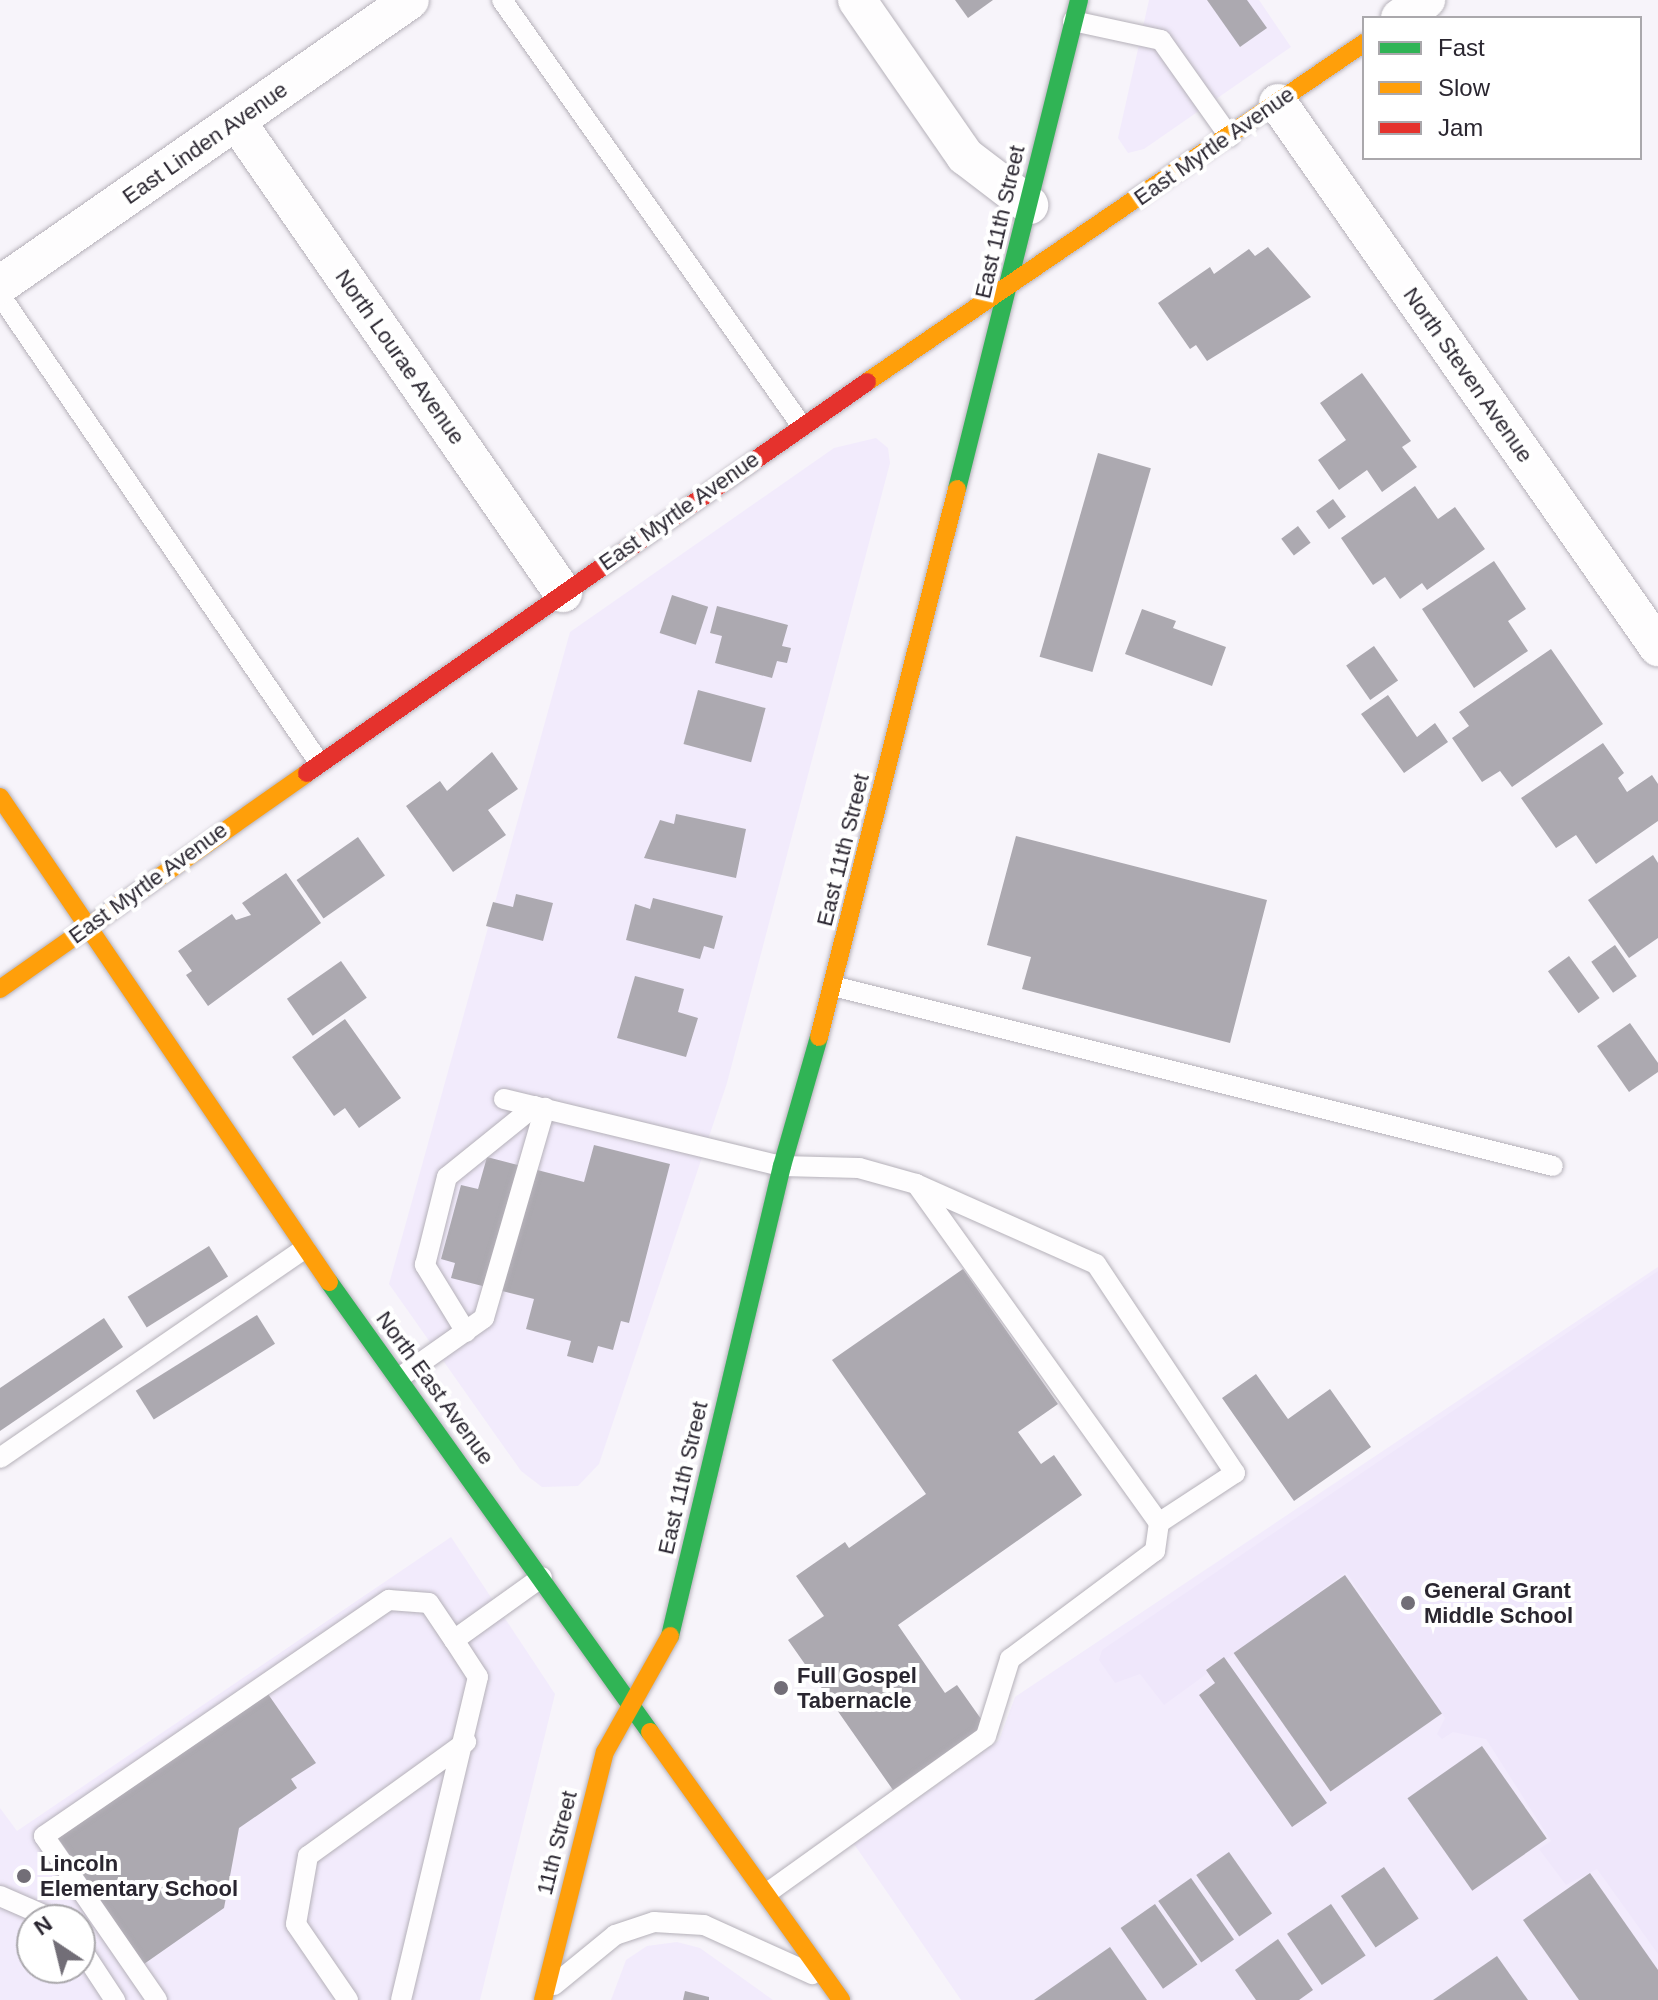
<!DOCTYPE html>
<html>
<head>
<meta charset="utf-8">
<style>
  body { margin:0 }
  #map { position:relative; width:1658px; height:2000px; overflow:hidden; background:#f7f4fa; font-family:Arial,sans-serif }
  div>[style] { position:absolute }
  .built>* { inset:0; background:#f2ebfc }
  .green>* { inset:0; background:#efe7fb }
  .building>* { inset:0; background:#aca9b0; transform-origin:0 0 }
  .roads { filter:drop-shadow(0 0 2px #b5b1b9) drop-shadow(0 0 2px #b5b1b9) }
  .lane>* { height:20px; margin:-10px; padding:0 10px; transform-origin:10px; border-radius:10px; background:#fefdfe }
  .street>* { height:38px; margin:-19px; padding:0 19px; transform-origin:19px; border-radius:19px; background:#fefdfe }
  .fast>* { height:18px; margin:-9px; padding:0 9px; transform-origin:9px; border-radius:9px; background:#30b455 }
  .slow>* { height:18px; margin:-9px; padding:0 9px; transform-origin:9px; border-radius:9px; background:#ff9f0a }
  .jam>* { height:18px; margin:-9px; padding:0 9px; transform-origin:9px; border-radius:9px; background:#e5322d }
  .dots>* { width:22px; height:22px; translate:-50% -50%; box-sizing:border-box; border:4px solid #fff; border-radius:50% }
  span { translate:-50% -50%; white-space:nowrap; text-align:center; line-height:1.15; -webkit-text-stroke:8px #fff; paint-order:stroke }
  .street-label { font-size:22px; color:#2a2630 }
  .poi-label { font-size:22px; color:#2a2630; font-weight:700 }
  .left { translate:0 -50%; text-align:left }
  .legend { position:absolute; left:1362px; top:16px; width:280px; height:144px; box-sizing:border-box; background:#fff; border:2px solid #aaa8ac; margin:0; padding:10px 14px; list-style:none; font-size:24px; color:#2a2630 }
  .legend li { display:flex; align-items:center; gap:16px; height:40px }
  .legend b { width:40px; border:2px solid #aaa8ac }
  .north { position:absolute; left:16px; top:1904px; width:80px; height:80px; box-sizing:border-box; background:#fff; border:2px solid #aaa8ac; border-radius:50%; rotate:325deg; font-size:22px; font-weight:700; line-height:32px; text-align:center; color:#2a2630 }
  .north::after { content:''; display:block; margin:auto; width:28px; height:36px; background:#726e77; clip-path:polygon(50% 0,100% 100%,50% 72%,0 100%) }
</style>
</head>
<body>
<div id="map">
  <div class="built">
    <i style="clip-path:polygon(1149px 0,1259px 0,1291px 47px,1144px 149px,1128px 153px,1118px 138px)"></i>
    <i style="clip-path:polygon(876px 438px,888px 448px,890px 463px,727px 1083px,599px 1464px,578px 1486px,542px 1487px,521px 1471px,389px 1284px,570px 632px,834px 448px)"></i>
    <i style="clip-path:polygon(1658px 1267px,1658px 2000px,961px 2000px,854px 1844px,999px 1740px,1015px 1697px)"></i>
    <i style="clip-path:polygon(evenodd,451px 1537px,555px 1694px,480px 2000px,0 2000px,0 1808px,17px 1831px,451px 1537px,32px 1920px,80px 1920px,80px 1968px,32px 1968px,32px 1920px)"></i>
    <i style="clip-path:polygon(677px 1942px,700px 1948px,773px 2000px,611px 2000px,626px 1960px,647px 1946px)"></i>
  </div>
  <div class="green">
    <i style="clip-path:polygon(1658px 1271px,1658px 1954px,1597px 1869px,1566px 1885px,1539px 1849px,1551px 1841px,1486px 1739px,1453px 1732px,1442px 1739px,1437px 1734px,1445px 1718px,1346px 1572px,1164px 1705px,1140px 1674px,1115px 1683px,1099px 1660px,1102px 1650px)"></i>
  </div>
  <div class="building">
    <i style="clip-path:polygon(955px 0,993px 0,968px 18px)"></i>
    <i style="clip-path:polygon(1207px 0,1247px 0,1267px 28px,1240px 47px)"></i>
    <i style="clip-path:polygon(1268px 247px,1311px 297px,1207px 361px,1196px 345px,1190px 349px,1158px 303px,1210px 267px,1214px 274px,1249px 249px,1255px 256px)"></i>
    <i style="clip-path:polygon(1362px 373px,1411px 441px,1402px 447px,1417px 467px,1382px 492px,1367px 470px,1339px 490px,1318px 460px,1346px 440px,1320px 403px)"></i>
    <i style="left:1098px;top:453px;width:55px;height:212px;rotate:16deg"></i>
    <i style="clip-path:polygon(1415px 486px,1438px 519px,1455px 507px,1485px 549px,1427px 590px,1422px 583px,1400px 599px,1385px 577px,1373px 585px,1341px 538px)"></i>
    <i style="left:1333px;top:499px;width:22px;height:21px;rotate:54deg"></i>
    <i style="left:1298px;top:526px;width:21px;height:21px;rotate:53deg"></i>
    <i style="clip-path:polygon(1494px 561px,1526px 609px,1508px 621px,1528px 651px,1474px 688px,1422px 609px)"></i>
    <i style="left:672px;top:595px;width:38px;height:40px;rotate:18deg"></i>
    <i style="clip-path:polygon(717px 606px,788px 625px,782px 646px,791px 648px,787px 663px,777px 661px,772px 678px,715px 663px,722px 636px,710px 633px)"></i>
    <i style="clip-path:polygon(1142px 609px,1176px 621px,1173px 628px,1226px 647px,1212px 686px,1125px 654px)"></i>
    <i style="left:1374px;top:646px;width:42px;height:34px;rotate:55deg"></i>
    <i style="clip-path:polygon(1551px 649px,1603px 724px,1512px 787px,1500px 771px,1482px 782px,1452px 738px,1469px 726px,1459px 712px)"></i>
    <i style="left:698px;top:690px;width:70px;height:56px;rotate:15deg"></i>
    <i style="clip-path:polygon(1388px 695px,1417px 737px,1435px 723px,1448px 742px,1404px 773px,1361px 714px)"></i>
    <i style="clip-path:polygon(1603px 743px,1624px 773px,1618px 778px,1627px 792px,1652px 775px,1658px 784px,1658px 821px,1596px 864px,1576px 835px,1556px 848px,1521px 798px)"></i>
    <i style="clip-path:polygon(492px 752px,518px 789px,488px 810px,506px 835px,453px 872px,406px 806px,440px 781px,447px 791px)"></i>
    <i style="clip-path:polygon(676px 814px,746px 829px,736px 878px,644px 858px,660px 820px,674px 824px)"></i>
    <i style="clip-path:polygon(1016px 836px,1267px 900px,1230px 1043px,1022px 989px,1031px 957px,987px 945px)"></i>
    <i style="left:358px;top:837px;width:47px;height:75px;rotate:55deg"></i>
    <i style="clip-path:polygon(1653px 855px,1658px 863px,1658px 938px,1629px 958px,1588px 900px)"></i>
    <i style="clip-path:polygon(286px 873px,321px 923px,208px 1006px,186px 975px,192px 971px,178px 951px,232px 914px,236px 920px,251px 915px,242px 903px)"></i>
    <i style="clip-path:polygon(516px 894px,553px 903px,543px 941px,486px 926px,493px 902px,513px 907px)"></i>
    <i style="clip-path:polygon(653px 898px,723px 916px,714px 949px,704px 946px,700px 959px,626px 940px,635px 904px,650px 909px)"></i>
    <i style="left:1615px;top:945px;width:38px;height:29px;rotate:55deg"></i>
    <i style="left:1569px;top:956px;width:52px;height:26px;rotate:54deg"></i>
    <i style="left:341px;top:961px;width:45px;height:66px;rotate:55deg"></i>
    <i style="clip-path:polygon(635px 976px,684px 989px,678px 1012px,698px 1018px,686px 1057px,617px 1038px)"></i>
    <i style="clip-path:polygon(345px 1019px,401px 1098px,359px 1128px,345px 1108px,334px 1116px,292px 1057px)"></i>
    <i style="clip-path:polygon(1630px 1023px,1658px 1063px,1658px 1072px,1629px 1092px,1597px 1046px)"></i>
    <i style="clip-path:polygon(594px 1145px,670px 1164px,629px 1323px,621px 1321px,613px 1350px,598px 1346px,593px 1363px,567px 1356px,571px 1341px,526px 1329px,534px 1299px,451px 1278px,455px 1263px,441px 1259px,461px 1185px,478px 1189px,487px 1157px,584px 1182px)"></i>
    <i style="left:209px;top:1246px;width:36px;height:96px;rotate:58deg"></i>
    <i style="clip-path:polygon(963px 1269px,1058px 1404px,1018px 1432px,1041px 1464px,1054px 1455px,1082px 1495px,898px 1625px,945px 1693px,957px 1685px,986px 1726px,893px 1790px,788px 1640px,824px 1616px,796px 1576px,845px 1542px,849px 1548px,926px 1494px,832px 1360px)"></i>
    <i style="left:257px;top:1315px;width:34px;height:143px;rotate:58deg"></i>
    <i style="clip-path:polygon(104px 1318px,123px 1347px,0 1431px,0 1388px)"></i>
    <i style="clip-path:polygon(1256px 1374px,1288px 1419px,1330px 1389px,1371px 1447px,1294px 1501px,1222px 1398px)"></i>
    <i style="left:1345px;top:1575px;width:169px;height:136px;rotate:55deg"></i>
    <i style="clip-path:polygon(1224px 1657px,1327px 1803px,1292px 1827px,1199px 1695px,1215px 1683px,1206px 1670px)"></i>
    <i style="clip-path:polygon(268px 1694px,316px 1763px,291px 1779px,297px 1788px,239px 1828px,224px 1908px,144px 1964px,58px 1838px)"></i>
    <i style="left:1482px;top:1746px;width:113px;height:91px;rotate:55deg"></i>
    <i style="left:1229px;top:1852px;width:75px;height:40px;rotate:55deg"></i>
    <i style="left:1384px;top:1867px;width:62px;height:52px;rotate:56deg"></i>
    <i style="clip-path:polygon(1590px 1873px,1658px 1970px,1658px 2000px,1579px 2000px,1523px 1920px)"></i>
    <i style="left:1191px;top:1878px;width:75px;height:40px;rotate:55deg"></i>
    <i style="left:1155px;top:1904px;width:74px;height:42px;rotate:55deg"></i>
    <i style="left:1331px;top:1904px;width:62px;height:53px;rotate:56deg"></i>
    <i style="clip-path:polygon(1278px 1939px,1313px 1990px,1299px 2000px,1256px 2000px,1235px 1970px)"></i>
    <i style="clip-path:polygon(1110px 1947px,1147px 2000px,1034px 2000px)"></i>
    <i style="clip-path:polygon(1497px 1956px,1528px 2000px,1433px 2000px)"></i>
    <i style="clip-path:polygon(685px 1991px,709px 1997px,709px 2000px,683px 2000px)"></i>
  </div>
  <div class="roads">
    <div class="lane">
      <i style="left:502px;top:0;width:520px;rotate:54.87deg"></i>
      <i style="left:1073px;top:21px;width:90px;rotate:12.2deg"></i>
      <i style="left:1161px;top:40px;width:118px;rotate:54.7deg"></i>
      <i style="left:0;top:295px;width:564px;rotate:55.69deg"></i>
      <i style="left:833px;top:986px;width:742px;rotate:14.04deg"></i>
      <i style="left:504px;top:1099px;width:286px;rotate:13.6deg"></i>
      <i style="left:782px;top:1166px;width:77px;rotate:1.5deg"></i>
      <i style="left:859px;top:1168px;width:59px;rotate:15.7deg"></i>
      <i style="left:916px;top:1184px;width:197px;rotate:24deg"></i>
      <i style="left:1096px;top:1264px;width:251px;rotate:56.4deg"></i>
      <i style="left:1235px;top:1473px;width:91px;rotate:146.7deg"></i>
      <i style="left:466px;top:1332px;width:79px;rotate:-121.5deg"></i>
      <i style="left:425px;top:1265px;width:91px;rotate:-76deg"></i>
      <i style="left:447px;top:1177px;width:113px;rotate:-38.9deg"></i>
      <i style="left:399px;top:1378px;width:104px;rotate:-35.2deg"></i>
      <i style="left:484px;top:1318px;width:219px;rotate:-73.8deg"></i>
      <i style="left:0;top:1458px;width:370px;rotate:-34.5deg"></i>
      <i style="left:767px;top:1893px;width:269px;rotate:-35.6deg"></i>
      <i style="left:986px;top:1736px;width:81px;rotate:-72.7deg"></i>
      <i style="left:1010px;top:1659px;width:181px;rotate:-36.7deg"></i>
      <i style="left:1155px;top:1551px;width:28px;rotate:-82deg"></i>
      <i style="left:1159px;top:1523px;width:417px;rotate:-125.6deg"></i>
      <i style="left:0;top:1896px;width:60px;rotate:23.6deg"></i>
      <i style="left:80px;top:1947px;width:64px;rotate:56.6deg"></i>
      <i style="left:554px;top:1985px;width:79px;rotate:-39.3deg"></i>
      <i style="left:615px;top:1935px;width:41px;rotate:-18.4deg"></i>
      <i style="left:654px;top:1922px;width:50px;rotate:3.4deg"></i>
      <i style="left:704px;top:1925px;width:119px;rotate:24.4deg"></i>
      <i style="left:157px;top:2000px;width:199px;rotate:-124.6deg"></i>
      <i style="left:44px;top:1836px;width:418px;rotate:-34.4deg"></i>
      <i style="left:389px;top:1600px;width:40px;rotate:4.3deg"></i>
      <i style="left:429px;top:1603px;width:45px;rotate:56deg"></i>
      <i style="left:348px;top:2000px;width:92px;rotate:-124.4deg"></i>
      <i style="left:296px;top:1924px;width:69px;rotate:-80deg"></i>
      <i style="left:308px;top:1856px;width:195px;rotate:-35.8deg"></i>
      <i style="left:401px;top:2000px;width:332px;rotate:-76.6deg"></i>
      <i style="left:478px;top:1677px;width:44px;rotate:-123deg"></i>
      <i style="left:454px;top:1640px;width:108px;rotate:-35.6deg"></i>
    </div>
    <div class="street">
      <i style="left:857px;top:0;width:190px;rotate:55.3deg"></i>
      <i style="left:965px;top:156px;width:81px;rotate:37.4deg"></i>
      <i style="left:1400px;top:18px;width:32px;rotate:-35deg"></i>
      <i style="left:1278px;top:103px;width:664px;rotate:55.06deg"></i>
      <i style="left:237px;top:122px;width:573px;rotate:55.31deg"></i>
      <i style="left:0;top:285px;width:499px;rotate:-34.8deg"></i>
    </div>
    <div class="fast">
      <i style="left:957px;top:489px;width:504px;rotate:-75.99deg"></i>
      <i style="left:329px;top:1282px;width:553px;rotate:54.5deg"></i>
      <i style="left:670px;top:1636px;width:483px;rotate:-76.6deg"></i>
      <i style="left:782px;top:1166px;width:134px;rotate:-74deg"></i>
    </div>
    <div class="slow">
      <i style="left:867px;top:382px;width:602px;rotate:-34.3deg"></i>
      <i style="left:0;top:797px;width:586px;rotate:55.85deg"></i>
      <i style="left:0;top:989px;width:375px;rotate:-35.1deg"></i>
      <i style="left:819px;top:1037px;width:565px;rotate:-75.87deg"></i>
      <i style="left:650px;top:1732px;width:329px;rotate:54.5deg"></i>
      <i style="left:543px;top:2000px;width:256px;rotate:-76deg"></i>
      <i style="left:605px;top:1752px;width:133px;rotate:-60.7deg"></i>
    </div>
    <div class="jam">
      <i style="left:307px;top:773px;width:683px;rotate:-34.92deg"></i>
    </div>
  </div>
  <div class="dots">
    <i style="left:1408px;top:1603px;background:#726e77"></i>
    <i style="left:781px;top:1688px;background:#726e77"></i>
    <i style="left:24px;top:1876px;background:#726e77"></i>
  </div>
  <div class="street-label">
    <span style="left:205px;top:143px;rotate:-35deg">East Linden Avenue</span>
    <span style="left:1214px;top:146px;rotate:-35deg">East Myrtle Avenue</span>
    <span style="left:1000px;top:222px;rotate:-77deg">East 11th Street</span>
    <span style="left:400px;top:357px;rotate:55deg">North Lourae Avenue</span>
    <span style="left:1468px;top:375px;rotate:55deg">North Steven Avenue</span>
    <span style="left:679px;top:511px;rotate:-35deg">East Myrtle Avenue</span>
    <span style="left:843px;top:850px;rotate:-76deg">East 11th Street</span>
    <span style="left:148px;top:883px;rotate:-36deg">East Myrtle Avenue</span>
    <span style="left:435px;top:1388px;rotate:54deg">North East Avenue</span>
    <span style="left:683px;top:1478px;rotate:-77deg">East 11th Street</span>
    <span style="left:557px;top:1843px;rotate:-76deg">11th Street</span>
  </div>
  <div class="poi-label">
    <span class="left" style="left:1424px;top:1603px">General Grant<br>Middle School</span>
    <span class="left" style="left:797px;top:1688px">Full Gospel<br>Tabernacle</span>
    <span class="left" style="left:40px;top:1876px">Lincoln<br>Elementary School</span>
  </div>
  <ul class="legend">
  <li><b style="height:10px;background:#30b455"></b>Fast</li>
  <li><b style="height:10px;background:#ff9f0a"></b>Slow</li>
  <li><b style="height:10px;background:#e5322d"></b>Jam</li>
  </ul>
  <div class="north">N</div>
</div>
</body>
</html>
